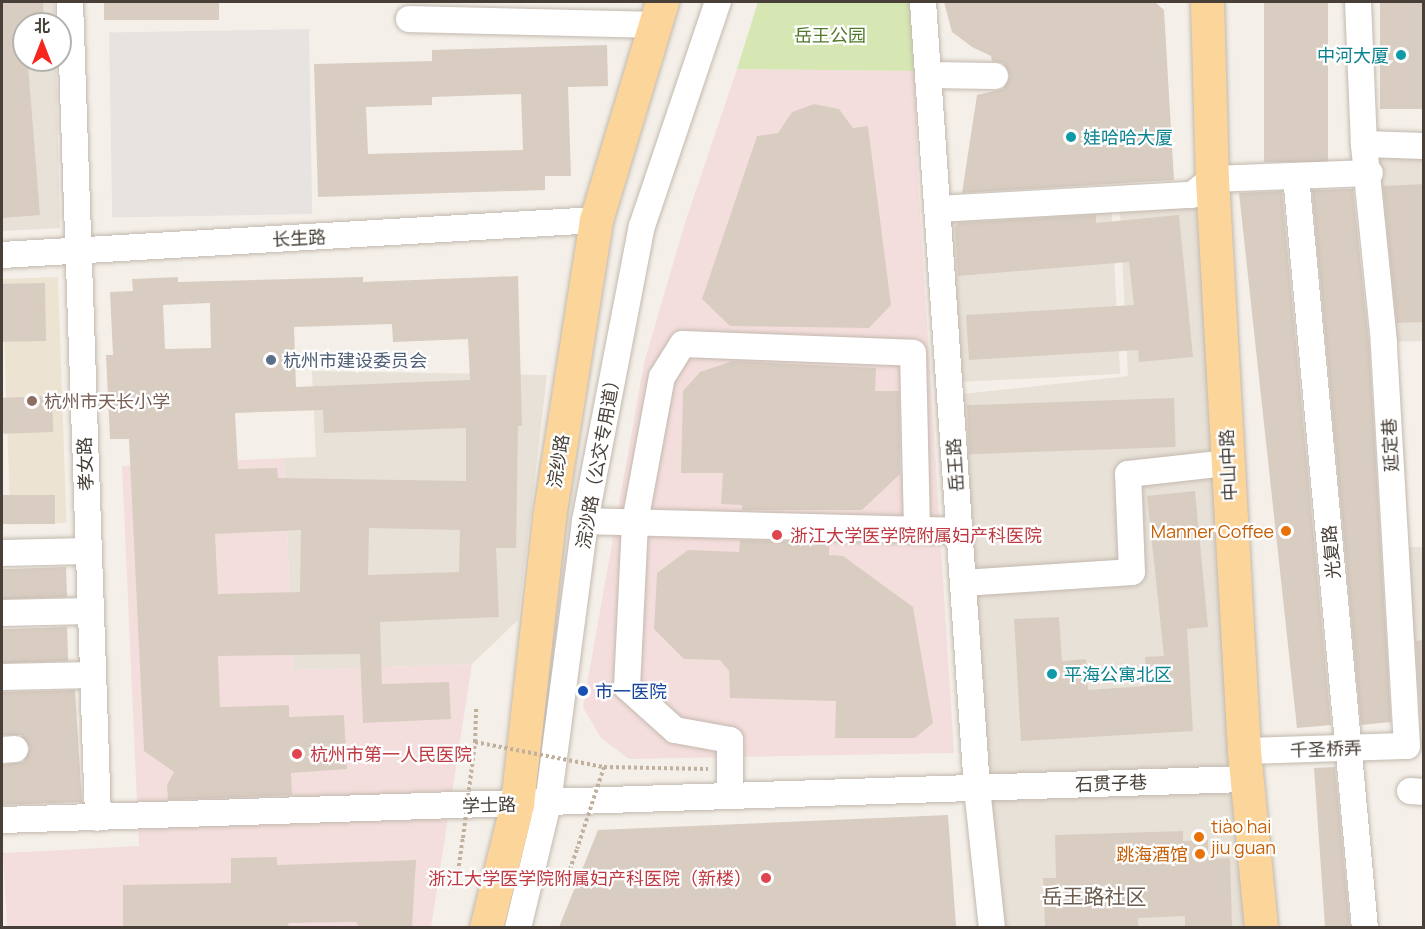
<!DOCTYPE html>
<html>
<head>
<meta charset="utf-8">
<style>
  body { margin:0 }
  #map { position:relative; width:1425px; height:929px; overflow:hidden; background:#f4f0e9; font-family:Manrope,"Noto Sans SC",sans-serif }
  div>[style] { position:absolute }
  .residential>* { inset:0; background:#e8e1d7; transform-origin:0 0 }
  .education>* { inset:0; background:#ede3d3; transform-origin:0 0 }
  .medical>* { inset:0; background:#f4dedd }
  .green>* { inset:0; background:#d6e7b3 }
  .parking>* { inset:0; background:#e6e3e1; transform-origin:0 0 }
  .building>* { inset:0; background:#d9cdc2; transform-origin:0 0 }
  .path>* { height:4px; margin-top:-2px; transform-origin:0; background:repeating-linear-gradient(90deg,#c1b09d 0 3px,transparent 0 6px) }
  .roads { filter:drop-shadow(0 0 2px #c3b9af) drop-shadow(0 0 2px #c3b9af) }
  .minor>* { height:26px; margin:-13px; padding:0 13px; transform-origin:13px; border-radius:13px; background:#fff }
  .major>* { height:33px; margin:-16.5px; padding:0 16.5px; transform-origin:16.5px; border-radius:16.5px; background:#fcd59a }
  .path-bridge>* { height:4px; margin-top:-2px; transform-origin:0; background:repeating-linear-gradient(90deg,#c1b09d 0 3px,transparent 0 6px) }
  .dots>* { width:16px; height:16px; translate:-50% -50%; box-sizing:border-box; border:3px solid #fff; border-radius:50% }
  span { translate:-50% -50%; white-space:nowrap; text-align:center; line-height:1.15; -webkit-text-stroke:4.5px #fff; paint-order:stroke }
  .park-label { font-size:18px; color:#52792b }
  .culture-label { font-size:18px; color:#0d838f }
  .right { translate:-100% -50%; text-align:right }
  .left { translate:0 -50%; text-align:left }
  .street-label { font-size:18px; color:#484038 }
  .service-label { font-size:18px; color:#4e5e75 }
  .education-label { font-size:18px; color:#785e54 }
  .food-label { font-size:18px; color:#c56008 }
  .health-label { font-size:18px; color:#be3a42 }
  .transit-label { font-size:18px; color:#164399 }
  .quarter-label { font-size:21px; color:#6b5c4f }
  .frame { position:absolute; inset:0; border:3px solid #484038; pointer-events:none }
  .north { position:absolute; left:12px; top:12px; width:60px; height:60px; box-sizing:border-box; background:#fff; border:2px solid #b6b3af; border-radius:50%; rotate:0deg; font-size:16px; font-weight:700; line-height:24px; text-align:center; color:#484038 }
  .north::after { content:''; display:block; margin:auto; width:21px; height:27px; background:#f6261f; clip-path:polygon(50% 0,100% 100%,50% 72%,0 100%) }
</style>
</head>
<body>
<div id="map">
  <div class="residential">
    <i style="clip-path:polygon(2px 2px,54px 2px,55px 24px,24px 24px,24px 60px,56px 60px,60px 228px,2px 231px)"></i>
    <i style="clip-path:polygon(1364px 145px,1423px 146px,1423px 341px,1384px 342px)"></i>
    <i style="clip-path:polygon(1208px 189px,1256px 927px,991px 927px,944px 396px,1128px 376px,1119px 193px)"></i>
    <i style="left:1111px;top:200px;width:174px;height:173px;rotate:87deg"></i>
    <i style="clip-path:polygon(312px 371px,547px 375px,518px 620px,472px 664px,293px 670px,284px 458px,316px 457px)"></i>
    <i style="clip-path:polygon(1409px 547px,1423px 547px,1423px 751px,1417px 751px)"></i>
  </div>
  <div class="education">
    <i style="left:58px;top:277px;width:246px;height:56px;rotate:88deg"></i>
  </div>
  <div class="medical">
    <i style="clip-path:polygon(737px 69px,915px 71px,917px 164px,954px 753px,629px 759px,601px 738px,583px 707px,644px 363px,685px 223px)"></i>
    <i style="clip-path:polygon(284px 458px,293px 670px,472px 664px,431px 927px,7px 927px,3px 853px,139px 846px,122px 466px)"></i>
  </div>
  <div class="green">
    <i style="clip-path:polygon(758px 2px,911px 2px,915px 71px,737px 69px)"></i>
  </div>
  <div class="parking">
    <i style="left:309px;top:29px;width:185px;height:200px;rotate:89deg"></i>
  </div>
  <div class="building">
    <i style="clip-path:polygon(2px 2px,43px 2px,44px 24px,24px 24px,24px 65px,28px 65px,40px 215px,2px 218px)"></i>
    <i style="left:104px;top:2px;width:115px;height:18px"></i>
    <i style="clip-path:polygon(944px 2px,1155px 2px,1164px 10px,1174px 180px,962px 193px,977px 95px,1003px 89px,1010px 76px,1003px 63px,992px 61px,991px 56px,972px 47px,952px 32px)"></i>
    <i style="left:1264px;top:2px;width:64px;height:160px"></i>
    <i style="left:1380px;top:2px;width:44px;height:107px"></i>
    <i style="clip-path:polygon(evenodd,607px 45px,608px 86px,568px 87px,571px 176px,545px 176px,545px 190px,318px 197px,314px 64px,432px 61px,432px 50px,607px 45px,521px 94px,523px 150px,368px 154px,366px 107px,432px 105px,432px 97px,521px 94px)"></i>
    <i style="clip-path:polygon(814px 104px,839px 109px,853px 128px,868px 126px,891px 305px,869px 328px,730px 326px,702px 299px,757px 136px,778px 133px,792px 112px)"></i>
    <i style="clip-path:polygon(1424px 184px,1424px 322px,1397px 323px,1383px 186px)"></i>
    <i style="clip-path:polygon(1353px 189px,1369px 343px,1391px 722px,1361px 725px,1312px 190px)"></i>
    <i style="clip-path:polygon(1282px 191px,1331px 725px,1297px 728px,1239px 193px)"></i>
    <i style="clip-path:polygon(1096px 215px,1096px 223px,1179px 215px,1193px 357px,1139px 362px,1138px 350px,969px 360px,966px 315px,1134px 305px,1129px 262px,958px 276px,955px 227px,958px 223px)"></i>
    <i style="clip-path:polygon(evenodd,518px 276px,522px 426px,518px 426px,516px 548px,496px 548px,499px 617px,380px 622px,382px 684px,449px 682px,451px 719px,363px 723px,360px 654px,218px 656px,220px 707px,289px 705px,289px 717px,344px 715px,347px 769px,291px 773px,292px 795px,168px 800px,167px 785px,174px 772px,144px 751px,129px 439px,110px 439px,106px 355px,113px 355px,110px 292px,133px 291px,132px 279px,178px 277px,178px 282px,363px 277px,363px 282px,518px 276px,210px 303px,211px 348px,165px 349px,163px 305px,210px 303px,518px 276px,392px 324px,393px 342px,468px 339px,470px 380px,296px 387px,294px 327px,392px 324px,518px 276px,323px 410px,324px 433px,466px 428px,466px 481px,278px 478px,277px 468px,238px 469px,235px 413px,323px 410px,518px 276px,369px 528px,460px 530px,459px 572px,368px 575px,369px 528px,518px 276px,301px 530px,300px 592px,218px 594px,215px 534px,301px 530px)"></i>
    <i style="left:45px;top:283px;width:58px;height:43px;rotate:89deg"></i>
    <i style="clip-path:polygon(733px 361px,876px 368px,875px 391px,899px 391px,900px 474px,862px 510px,742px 510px,742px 505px,721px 504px,723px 473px,681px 473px,683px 391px,700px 372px)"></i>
    <i style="left:52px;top:396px;width:36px;height:50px;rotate:88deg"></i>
    <i style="left:1174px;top:398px;width:49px;height:207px;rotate:88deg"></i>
    <i style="clip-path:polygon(1195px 491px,1208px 627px,1187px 629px,1193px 731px,1021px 741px,1014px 619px,1059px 617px,1062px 661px,1086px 659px,1088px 690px,1146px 686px,1145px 657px,1164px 656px,1147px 496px)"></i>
    <i style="left:55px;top:495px;width:29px;height:53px;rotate:90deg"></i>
    <i style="clip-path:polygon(740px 540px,829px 543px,829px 555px,843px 556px,913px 607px,933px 723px,915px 738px,835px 738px,836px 701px,730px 698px,729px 671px,720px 660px,684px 659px,654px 629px,657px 573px,688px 550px,739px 552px)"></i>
    <i style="left:66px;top:567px;width:30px;height:64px;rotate:88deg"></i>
    <i style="left:67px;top:627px;width:34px;height:65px;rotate:88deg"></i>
    <i style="clip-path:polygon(1424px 640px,1424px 720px,1421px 720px,1416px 641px)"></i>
    <i style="clip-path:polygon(75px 690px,82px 802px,2px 805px,2px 765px,23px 762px,30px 748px,21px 735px,2px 735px,2px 692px)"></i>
    <i style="clip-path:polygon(1335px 767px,1350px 927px,1325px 927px,1314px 768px)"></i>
    <i style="clip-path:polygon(948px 815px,956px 926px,559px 927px,598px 830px)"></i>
    <i style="clip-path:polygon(1183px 831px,1183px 841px,1208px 840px,1208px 859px,1230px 858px,1232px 927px,1185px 927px,1185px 916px,1138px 918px,1138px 927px,1045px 927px,1043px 878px,1056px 878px,1055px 835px)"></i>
    <i style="clip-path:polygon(277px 857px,277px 865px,416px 860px,412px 927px,359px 927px,356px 922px,288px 923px,289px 927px,123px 927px,123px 885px,231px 883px,231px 858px)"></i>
  </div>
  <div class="path">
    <i style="left:475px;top:742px;width:35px;rotate:-88deg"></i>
    <i style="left:604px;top:767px;width:104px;rotate:1.1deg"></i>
    <i style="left:458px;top:872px;width:34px;rotate:-82deg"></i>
    <i style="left:566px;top:881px;width:34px;rotate:-71deg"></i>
  </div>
  <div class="roads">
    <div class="minor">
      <i style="left:70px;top:2px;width:816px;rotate:88.03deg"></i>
      <i style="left:923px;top:2px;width:788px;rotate:86.07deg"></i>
      <i style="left:977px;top:788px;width:141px;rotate:83.9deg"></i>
      <i style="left:1358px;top:2px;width:142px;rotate:87.6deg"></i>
      <i style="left:1364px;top:144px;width:60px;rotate:1.9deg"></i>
      <i style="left:409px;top:19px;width:247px;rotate:1.4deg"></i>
      <i style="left:928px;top:75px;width:67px;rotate:0.9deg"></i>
      <i style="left:1296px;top:176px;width:755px;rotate:84.76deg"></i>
      <i style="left:938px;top:209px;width:254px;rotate:-3.2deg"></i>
      <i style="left:1192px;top:195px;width:26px;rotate:-39deg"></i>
      <i style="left:1212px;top:179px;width:158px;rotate:-2.2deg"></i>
      <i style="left:2px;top:255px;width:595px;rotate:-3.37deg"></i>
      <i style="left:585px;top:521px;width:375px;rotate:1.5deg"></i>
      <i style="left:2px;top:553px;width:86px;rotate:-1.3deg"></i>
      <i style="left:964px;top:583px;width:168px;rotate:-3.7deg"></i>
      <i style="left:1132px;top:572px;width:98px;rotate:-92.3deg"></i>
      <i style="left:1128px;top:474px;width:101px;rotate:-6.3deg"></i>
      <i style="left:2px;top:613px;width:88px;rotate:-1.3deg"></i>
      <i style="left:2px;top:677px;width:91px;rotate:-1.3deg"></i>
      <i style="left:2px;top:750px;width:13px;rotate:-4deg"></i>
      <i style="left:1244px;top:751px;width:163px;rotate:-1.8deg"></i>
      <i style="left:1407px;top:746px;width:405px;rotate:-93.3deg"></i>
      <i style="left:1384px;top:342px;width:199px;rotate:-95.8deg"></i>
      <i style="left:1410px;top:791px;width:14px;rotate:4deg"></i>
      <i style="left:730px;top:794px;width:54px;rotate:-90deg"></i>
      <i style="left:730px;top:740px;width:56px;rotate:-169.7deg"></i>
      <i style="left:675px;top:730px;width:64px;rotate:-138.1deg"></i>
      <i style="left:627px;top:687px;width:165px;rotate:-87.2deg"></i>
      <i style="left:635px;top:522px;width:147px;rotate:-79.5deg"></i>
      <i style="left:662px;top:377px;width:39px;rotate:-58deg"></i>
      <i style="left:683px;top:344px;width:230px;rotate:2.2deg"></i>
      <i style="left:913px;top:353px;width:177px;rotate:88.7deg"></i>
      <i style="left:2px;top:820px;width:1245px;rotate:-1.89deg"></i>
      <i style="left:518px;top:928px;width:129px;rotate:-76.5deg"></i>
      <i style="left:548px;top:803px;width:284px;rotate:-82.5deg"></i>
      <i style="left:585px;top:521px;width:300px;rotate:-79.1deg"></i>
      <i style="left:642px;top:226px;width:237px;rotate:-71.3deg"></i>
    </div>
    <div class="major">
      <i style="left:1207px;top:2px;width:177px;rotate:88.4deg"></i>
      <i style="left:1212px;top:179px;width:573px;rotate:86.8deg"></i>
      <i style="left:1244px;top:751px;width:178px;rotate:84.5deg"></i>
      <i style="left:486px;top:928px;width:128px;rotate:-76deg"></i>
      <i style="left:517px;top:804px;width:289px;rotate:-83.6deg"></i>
      <i style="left:549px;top:517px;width:301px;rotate:-81deg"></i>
      <i style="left:596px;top:220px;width:228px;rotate:-73.2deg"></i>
    </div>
  </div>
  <div class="path-bridge">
    <i style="left:463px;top:838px;width:97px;rotate:-82.9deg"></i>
    <i style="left:475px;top:742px;width:131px;rotate:11deg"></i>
    <i style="left:604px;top:767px;width:86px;rotate:108.2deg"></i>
  </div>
  <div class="dots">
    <i style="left:1401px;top:55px;background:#0f9aa8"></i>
    <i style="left:1071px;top:137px;background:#0f9aa8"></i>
    <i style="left:271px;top:360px;background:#5c6f8a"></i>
    <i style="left:32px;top:401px;background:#8d6e63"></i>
    <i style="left:1286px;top:531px;background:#e8710a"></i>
    <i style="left:777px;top:535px;background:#e0444e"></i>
    <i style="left:1052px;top:674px;background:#0f9aa8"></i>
    <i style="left:583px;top:691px;background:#1a4fb4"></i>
    <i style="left:297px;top:754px;background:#e0444e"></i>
    <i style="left:1199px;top:837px;background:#e8710a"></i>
    <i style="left:1200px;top:854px;background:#e8710a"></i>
    <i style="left:766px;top:878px;background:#e0444e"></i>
  </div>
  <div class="park-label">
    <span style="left:830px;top:35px">岳王公园</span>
  </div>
  <div class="culture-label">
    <span class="right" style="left:1389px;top:55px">中河大厦</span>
    <span class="left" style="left:1083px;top:137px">娃哈哈大厦</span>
    <span class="left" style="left:1064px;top:674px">平海公寓北区</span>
  </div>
  <div class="street-label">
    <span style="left:299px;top:238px;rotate:-3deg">长生路</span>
    <span style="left:1390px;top:445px;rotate:-93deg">延定巷</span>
    <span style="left:598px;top:460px;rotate:-80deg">浣沙路（公交专用道）</span>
    <span style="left:558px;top:461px;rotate:-81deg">浣纱路</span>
    <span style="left:85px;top:464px;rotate:-92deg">孝女路</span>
    <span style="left:955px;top:465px;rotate:-94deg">岳王路</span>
    <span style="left:1228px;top:465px;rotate:-93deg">中山中路</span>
    <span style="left:1331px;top:552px;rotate:-95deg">光复路</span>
    <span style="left:1326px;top:749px;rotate:-2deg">千圣桥弄</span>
    <span style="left:1111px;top:783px;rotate:-2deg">石贯子巷</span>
    <span style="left:489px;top:805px;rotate:-2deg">学士路</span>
  </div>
  <div class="service-label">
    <span class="left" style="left:283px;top:360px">杭州市建设委员会</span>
  </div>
  <div class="education-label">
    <span class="left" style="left:44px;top:401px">杭州市天长小学</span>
  </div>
  <div class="food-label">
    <span class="right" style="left:1274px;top:531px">Manner Coffee</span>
    <span class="left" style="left:1211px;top:837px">tiào hai<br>jiu guan</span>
    <span class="right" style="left:1188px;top:854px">跳海酒馆</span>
  </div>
  <div class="health-label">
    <span class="left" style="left:790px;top:535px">浙江大学医学院附属妇产科医院</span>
    <span class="left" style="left:310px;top:754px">杭州市第一人民医院</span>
    <span class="right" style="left:752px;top:878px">浙江大学医学院附属妇产科医院（新楼）</span>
  </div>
  <div class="transit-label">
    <span class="left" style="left:595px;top:691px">市一医院</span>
  </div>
  <div class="quarter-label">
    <span style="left:1094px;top:896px">岳王路社区</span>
  </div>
  <div class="frame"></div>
  <div class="north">北</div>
</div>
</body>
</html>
